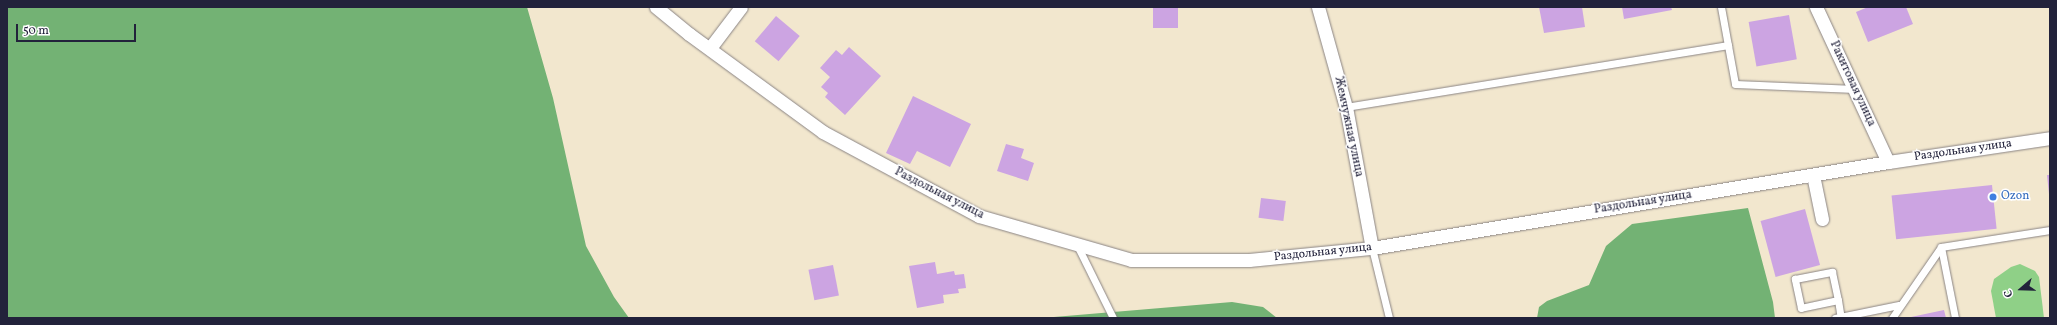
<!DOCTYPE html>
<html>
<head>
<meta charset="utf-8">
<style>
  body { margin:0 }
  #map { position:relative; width:2057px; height:325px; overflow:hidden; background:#f2e7ce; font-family:Vollkorn,serif }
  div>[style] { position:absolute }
  .green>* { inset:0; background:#8fd087 }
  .forest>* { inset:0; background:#73b274 }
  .building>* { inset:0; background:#cca4e2; transform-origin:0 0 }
  .roads { filter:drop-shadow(0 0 1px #8a8484) drop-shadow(0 0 1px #8a8484) }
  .lane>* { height:7px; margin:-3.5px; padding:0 3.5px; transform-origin:3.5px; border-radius:3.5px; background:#fff }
  .street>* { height:13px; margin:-6.5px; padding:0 6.5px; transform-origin:6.5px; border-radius:6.5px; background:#fff }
  .dots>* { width:11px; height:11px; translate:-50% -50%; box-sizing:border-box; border:2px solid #fff; border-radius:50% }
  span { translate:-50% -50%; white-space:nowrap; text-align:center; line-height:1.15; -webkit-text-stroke:3px #fff; paint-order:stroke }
  .street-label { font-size:12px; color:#22223b }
  .shop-label { font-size:12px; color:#366cbe }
  .left { translate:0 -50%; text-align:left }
  .frame { position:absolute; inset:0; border:8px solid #22223b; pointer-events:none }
  .north { position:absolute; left:2001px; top:269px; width:40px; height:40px; -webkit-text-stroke:3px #fff; paint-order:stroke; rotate:250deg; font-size:11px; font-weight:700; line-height:16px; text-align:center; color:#22223b }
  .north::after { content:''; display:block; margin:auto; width:14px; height:18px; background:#22223b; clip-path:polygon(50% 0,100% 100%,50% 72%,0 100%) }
  .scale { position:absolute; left:16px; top:24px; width:120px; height:18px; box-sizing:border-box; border:2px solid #22223b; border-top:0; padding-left:5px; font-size:12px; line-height:14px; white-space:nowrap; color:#22223b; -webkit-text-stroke:3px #fff; paint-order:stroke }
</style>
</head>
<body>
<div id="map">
  <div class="green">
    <i style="clip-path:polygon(2020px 264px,2035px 271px,2039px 277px,2044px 318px,1996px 318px,1991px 291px,1994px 279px,2011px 267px)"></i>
  </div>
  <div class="forest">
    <i style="clip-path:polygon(7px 7px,527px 7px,553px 98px,586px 246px,614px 297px,629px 318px,7px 318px)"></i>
    <i style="clip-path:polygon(1748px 208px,1773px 302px,1775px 318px,1537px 318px,1539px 307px,1547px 301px,1589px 285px,1606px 246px,1632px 224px)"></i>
    <i style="clip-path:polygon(1232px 302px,1263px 307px,1277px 318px,1042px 318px)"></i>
  </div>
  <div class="building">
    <i style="left:1153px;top:7px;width:25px;height:21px"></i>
    <i style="clip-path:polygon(1539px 7px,1582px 7px,1585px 27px,1544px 33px)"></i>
    <i style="clip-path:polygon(1622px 7px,1671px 7px,1672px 10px,1624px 19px)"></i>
    <i style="clip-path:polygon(1868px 7px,1906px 7px,1913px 24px,1868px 42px,1856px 12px)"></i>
    <i style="left:1789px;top:15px;width:45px;height:41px;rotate:80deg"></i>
    <i style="left:776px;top:16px;width:31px;height:33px;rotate:40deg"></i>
    <i style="clip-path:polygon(849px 47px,881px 76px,845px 115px,825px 97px,828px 93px,821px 87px,830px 77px,820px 68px,836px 50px,842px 55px)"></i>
    <i style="clip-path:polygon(913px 96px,971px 124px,950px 167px,917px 151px,910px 164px,886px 153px)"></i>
    <i style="clip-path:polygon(1006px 144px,1024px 149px,1021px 158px,1034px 163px,1028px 181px,997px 171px)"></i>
    <i style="clip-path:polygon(2047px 175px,2050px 175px,2050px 194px,2049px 194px)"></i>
    <i style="left:1992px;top:185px;width:44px;height:101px;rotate:84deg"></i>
    <i style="left:1261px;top:198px;width:25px;height:20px;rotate:7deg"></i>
    <i style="left:1805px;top:209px;width:58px;height:46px;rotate:75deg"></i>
    <i style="clip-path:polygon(935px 262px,937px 274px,954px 271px,955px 275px,964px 274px,966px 288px,958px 289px,959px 293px,943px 295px,944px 303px,917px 308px,909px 266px)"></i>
    <i style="left:833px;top:265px;width:31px;height:25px;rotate:79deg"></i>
    <i style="clip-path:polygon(1944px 310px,1946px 318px,1911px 318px,1911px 317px)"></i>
  </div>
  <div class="roads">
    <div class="lane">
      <i style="left:1721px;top:7px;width:78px;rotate:79.7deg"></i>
      <i style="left:1735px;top:84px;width:120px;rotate:2.4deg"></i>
      <i style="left:1346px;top:107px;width:387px;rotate:-9.2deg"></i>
      <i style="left:1077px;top:245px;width:81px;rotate:63.7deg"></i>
      <i style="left:1941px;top:247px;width:72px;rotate:78.8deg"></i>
      <i style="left:1372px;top:248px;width:72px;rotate:76.3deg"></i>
      <i style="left:1838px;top:300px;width:38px;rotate:168deg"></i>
      <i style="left:1801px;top:308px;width:30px;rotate:-102deg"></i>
      <i style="left:1795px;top:279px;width:38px;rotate:-11deg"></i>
      <i style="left:1832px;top:272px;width:29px;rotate:78deg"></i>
      <i style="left:1838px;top:300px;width:18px;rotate:81deg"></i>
      <i style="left:1835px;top:318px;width:65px;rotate:-11.5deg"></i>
      <i style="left:1892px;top:318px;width:86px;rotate:-55.4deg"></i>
      <i style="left:1941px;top:247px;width:110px;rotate:-8.9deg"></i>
    </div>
    <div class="street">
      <i style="left:656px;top:7px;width:43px;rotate:39.3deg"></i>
      <i style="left:689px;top:34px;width:166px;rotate:36.2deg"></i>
      <i style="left:823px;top:132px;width:177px;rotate:28.3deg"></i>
      <i style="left:979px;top:216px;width:158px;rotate:16.1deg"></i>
      <i style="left:1131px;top:260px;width:118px"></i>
      <i style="left:1249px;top:260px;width:124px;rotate:-5.6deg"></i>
      <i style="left:1372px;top:248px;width:523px;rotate:-9.46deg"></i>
      <i style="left:1888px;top:162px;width:164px;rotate:-8.4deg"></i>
      <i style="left:1318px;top:7px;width:104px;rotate:74.4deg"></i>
      <i style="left:1346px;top:107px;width:143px;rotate:79.6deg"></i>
      <i style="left:1816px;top:7px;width:171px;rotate:65.1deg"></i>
      <i style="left:710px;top:48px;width:51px;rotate:-52.9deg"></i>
      <i style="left:1813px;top:175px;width:45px;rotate:78.4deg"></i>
    </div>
  </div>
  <div class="dots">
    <i style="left:1993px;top:197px;background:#3f7fe0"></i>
  </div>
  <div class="street-label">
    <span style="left:1852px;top:84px;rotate:65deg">Ракитовая улица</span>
    <span style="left:1348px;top:127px;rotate:78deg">Жемчужная улица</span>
    <span style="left:1963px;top:151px;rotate:-8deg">Раздольная улица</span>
    <span style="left:939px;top:194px;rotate:27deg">Раздольная улица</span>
    <span style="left:1643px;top:203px;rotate:-9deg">Раздольная улица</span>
    <span style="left:1323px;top:253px;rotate:-6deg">Раздольная улица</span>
  </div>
  <div class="shop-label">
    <span class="left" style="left:2001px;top:197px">Ozon</span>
  </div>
  <div class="frame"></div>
  <div class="north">С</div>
  <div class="scale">50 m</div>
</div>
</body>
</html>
